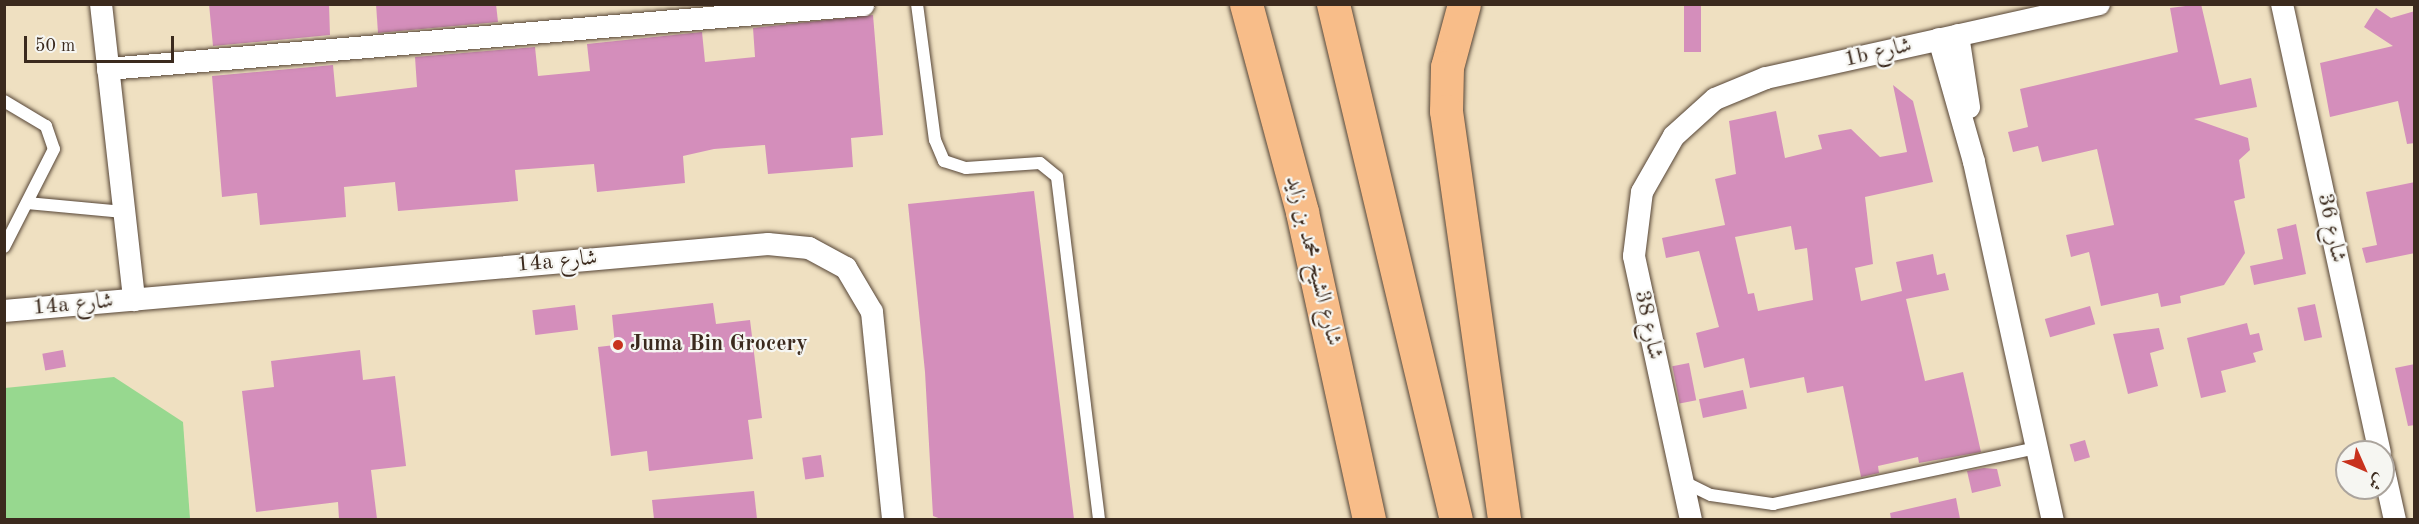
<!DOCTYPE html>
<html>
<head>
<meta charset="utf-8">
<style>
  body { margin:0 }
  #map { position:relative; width:2419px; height:524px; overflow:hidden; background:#efe0c1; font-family:"Old Standard TT",Amiri,serif }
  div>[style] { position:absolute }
  .green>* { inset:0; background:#97d88f }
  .building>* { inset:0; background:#d48ebb; transform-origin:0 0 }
  .roads { filter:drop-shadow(0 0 2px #564536) drop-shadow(0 0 2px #564536) }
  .service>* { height:12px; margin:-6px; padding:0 6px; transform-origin:6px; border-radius:6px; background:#fff }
  .minor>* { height:22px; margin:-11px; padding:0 11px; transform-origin:11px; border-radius:11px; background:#fff }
  .motorway>* { height:33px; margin:-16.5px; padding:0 16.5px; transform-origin:16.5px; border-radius:16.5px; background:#f8bd89 }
  .dots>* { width:16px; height:16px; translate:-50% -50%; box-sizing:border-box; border:3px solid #f6f6f2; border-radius:50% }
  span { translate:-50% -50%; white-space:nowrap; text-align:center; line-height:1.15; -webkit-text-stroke:4.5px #f6f6f2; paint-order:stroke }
  .street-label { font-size:22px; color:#3b2a1e }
  .poi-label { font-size:22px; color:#3b2a1e; font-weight:700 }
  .left { translate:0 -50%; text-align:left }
  .frame { position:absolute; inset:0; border:6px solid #3b2a1e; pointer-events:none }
  .north { position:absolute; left:2335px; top:440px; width:60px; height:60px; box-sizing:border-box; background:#f6f6f2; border:2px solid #aba49d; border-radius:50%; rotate:135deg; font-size:16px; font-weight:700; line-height:24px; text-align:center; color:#3b2a1e }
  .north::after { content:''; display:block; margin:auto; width:21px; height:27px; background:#c8321e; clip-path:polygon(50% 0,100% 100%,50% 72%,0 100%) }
  .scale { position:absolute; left:24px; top:36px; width:150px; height:27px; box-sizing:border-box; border:3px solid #3b2a1e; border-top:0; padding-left:8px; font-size:18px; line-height:21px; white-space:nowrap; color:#3b2a1e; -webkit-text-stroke:4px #f6f6f2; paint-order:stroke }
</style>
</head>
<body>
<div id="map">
  <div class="green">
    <i style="clip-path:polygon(114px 377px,183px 422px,190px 519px,5px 519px,5px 388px)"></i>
  </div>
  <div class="building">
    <i style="clip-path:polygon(209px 4px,329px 4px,330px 35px,213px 46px)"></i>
    <i style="clip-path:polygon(376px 4px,496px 4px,498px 22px,378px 33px)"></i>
    <i style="left:1684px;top:4px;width:17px;height:48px"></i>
    <i style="clip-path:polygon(2201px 4px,2220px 85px,2251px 78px,2257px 107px,2194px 119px,2248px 138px,2250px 150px,2239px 160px,2245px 198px,2234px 201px,2245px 253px,2224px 285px,2180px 296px,2181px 303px,2161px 307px,2158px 293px,2101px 306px,2089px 252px,2071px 257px,2066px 235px,2114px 225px,2097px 149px,2042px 162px,2038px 146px,2013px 152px,2008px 132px,2028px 127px,2020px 89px,2178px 52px,2170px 8px)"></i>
    <i style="clip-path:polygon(2376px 8px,2391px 18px,2415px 11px,2415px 143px,2407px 144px,2398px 101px,2330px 117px,2320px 63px,2393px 46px,2364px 27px)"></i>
    <i style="clip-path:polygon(873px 15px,883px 135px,851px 138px,853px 167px,768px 174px,765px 145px,714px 149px,683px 156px,685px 183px,597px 192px,594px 164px,515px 170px,518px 201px,398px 211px,395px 182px,344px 187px,346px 217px,260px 225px,257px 193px,222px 197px,212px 76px,333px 65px,336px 97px,417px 87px,415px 57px,535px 47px,538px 76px,590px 71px,587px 44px,702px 32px,705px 62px,755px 57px,753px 28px)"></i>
    <i style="clip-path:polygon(evenodd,1893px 85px,1913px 101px,1933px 182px,1865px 197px,1873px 264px,1855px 268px,1861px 301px,1902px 291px,1896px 262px,1933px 254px,1937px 275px,1945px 273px,1949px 290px,1906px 299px,1925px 381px,1963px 372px,1981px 452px,1919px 463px,1918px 457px,1878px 466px,1879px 473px,1861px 477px,1843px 386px,1807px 393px,1804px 377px,1750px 388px,1744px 358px,1704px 368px,1696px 333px,1719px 327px,1699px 251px,1666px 258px,1662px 238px,1725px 225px,1715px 179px,1736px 174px,1729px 121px,1776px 111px,1785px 158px,1822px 149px,1818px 135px,1851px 129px,1880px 157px,1907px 152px,1893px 85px,1791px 226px,1795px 250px,1807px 248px,1813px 300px,1758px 311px,1754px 293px,1748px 294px,1735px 237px,1791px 226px)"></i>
    <i style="clip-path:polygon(2415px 182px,2415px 253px,2366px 263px,2362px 248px,2377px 245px,2366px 192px)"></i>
    <i style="clip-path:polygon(1034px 191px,1074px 519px,941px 519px,933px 516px,925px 372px,908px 204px)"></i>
    <i style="clip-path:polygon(2296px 224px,2306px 274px,2254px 285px,2250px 266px,2283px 259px,2277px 229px)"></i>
    <i style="clip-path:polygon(713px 303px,716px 324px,750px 320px,762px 418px,748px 420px,753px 459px,649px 471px,647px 451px,611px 456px,598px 347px,615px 345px,612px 315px)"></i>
    <i style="left:2315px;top:304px;width:34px;height:18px;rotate:78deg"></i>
    <i style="left:575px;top:305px;width:25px;height:43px;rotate:83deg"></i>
    <i style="left:2090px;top:306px;width:19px;height:47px;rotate:74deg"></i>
    <i style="clip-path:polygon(2247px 323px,2250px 335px,2259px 333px,2263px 350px,2253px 353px,2256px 362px,2221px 371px,2226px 392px,2201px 398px,2187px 338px)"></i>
    <i style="clip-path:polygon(2159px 328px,2164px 349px,2150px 353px,2158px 386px,2128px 394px,2113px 334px)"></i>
    <i style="left:63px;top:350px;width:17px;height:21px;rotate:80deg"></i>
    <i style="clip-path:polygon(360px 350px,363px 380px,395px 376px,406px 466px,371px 470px,377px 519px,339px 519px,338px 502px,256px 512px,242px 391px,274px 387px,271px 361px)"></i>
    <i style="left:1689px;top:363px;width:38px;height:17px;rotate:79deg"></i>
    <i style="clip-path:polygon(2415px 364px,2415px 425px,2408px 426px,2395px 368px)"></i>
    <i style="left:1743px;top:390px;width:19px;height:45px;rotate:78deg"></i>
    <i style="left:2085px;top:440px;width:18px;height:16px;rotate:74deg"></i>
    <i style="left:821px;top:455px;width:22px;height:19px;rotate:82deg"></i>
    <i style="clip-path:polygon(1984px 468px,1997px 469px,2001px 486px,1972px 493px,1967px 471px)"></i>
    <i style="clip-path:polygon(754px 491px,757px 519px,654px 519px,652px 500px)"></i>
    <i style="clip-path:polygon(1956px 498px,1960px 519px,1891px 519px,1890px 513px)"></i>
  </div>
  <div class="roads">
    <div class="service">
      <i style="left:917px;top:4px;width:137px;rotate:82.5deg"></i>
      <i style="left:935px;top:140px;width:23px;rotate:67deg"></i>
      <i style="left:944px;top:161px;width:23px;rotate:18deg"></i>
      <i style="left:966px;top:168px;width:74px;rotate:-3.9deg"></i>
      <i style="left:1040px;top:163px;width:22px;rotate:39deg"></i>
      <i style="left:1057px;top:177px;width:346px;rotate:83deg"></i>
      <i style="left:4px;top:101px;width:49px;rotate:30.8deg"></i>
      <i style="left:46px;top:126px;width:24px;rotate:71deg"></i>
      <i style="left:54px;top:149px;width:110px;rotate:117deg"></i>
      <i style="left:27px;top:203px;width:97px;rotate:5.3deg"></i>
      <i style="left:1682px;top:481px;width:32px;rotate:26deg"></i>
      <i style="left:1711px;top:495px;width:63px;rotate:8.3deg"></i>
      <i style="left:1773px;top:504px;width:270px;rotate:-12deg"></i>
    </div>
    <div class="minor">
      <i style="left:101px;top:4px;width:298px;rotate:83.6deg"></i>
      <i style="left:2282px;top:4px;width:459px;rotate:77.7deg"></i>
      <i style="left:1958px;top:35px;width:73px;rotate:81.3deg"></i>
      <i style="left:1939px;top:39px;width:128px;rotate:74.1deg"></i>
      <i style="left:1974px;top:162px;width:367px;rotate:77.6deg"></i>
      <i style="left:108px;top:69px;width:758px;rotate:-4.85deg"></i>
      <i style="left:4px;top:311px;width:767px;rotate:-5.01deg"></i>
      <i style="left:768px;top:244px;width:41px;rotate:5.6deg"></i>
      <i style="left:809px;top:248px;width:42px;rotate:28.4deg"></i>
      <i style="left:846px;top:268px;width:51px;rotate:59.4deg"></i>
      <i style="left:872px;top:312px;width:209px;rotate:84.2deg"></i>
      <i style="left:2383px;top:466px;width:55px;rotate:77.5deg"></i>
      <i style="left:1691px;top:520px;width:270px;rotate:-102.2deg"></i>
      <i style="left:1634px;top:256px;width:64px;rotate:-82.9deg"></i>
      <i style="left:1642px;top:192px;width:64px;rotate:-60.3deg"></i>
      <i style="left:1674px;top:136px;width:55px;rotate:-42.1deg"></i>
      <i style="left:1715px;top:99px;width:55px;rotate:-22.4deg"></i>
      <i style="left:1766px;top:78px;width:341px;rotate:-12.5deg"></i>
    </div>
    <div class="motorway">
      <i style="left:1246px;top:4px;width:215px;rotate:74.9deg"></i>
      <i style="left:1302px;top:212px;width:315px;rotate:77.7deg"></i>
      <i style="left:1333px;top:4px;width:530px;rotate:76.59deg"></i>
      <i style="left:1464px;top:4px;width:65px;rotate:105.1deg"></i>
      <i style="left:1447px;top:67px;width:44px;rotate:91.3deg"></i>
      <i style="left:1446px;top:111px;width:413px;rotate:81.9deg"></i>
    </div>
  </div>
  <div class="dots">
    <i style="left:618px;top:345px;background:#c8321e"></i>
  </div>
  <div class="street-label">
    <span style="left:1878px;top:53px;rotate:-13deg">1b شارع</span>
    <span style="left:2331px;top:228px;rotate:78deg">شارع 36</span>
    <span style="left:1313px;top:261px;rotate:76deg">شارع الشيخ محمد بن زايد</span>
    <span style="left:557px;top:262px;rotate:-5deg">14a شارع</span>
    <span style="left:73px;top:305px;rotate:-5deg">14a شارع</span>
    <span style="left:1648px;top:325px;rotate:78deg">شارع 38</span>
  </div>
  <div class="poi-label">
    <span class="left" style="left:630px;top:345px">Juma Bin Grocery</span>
  </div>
  <div class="frame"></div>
  <div class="north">ش</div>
  <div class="scale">50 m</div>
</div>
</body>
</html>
